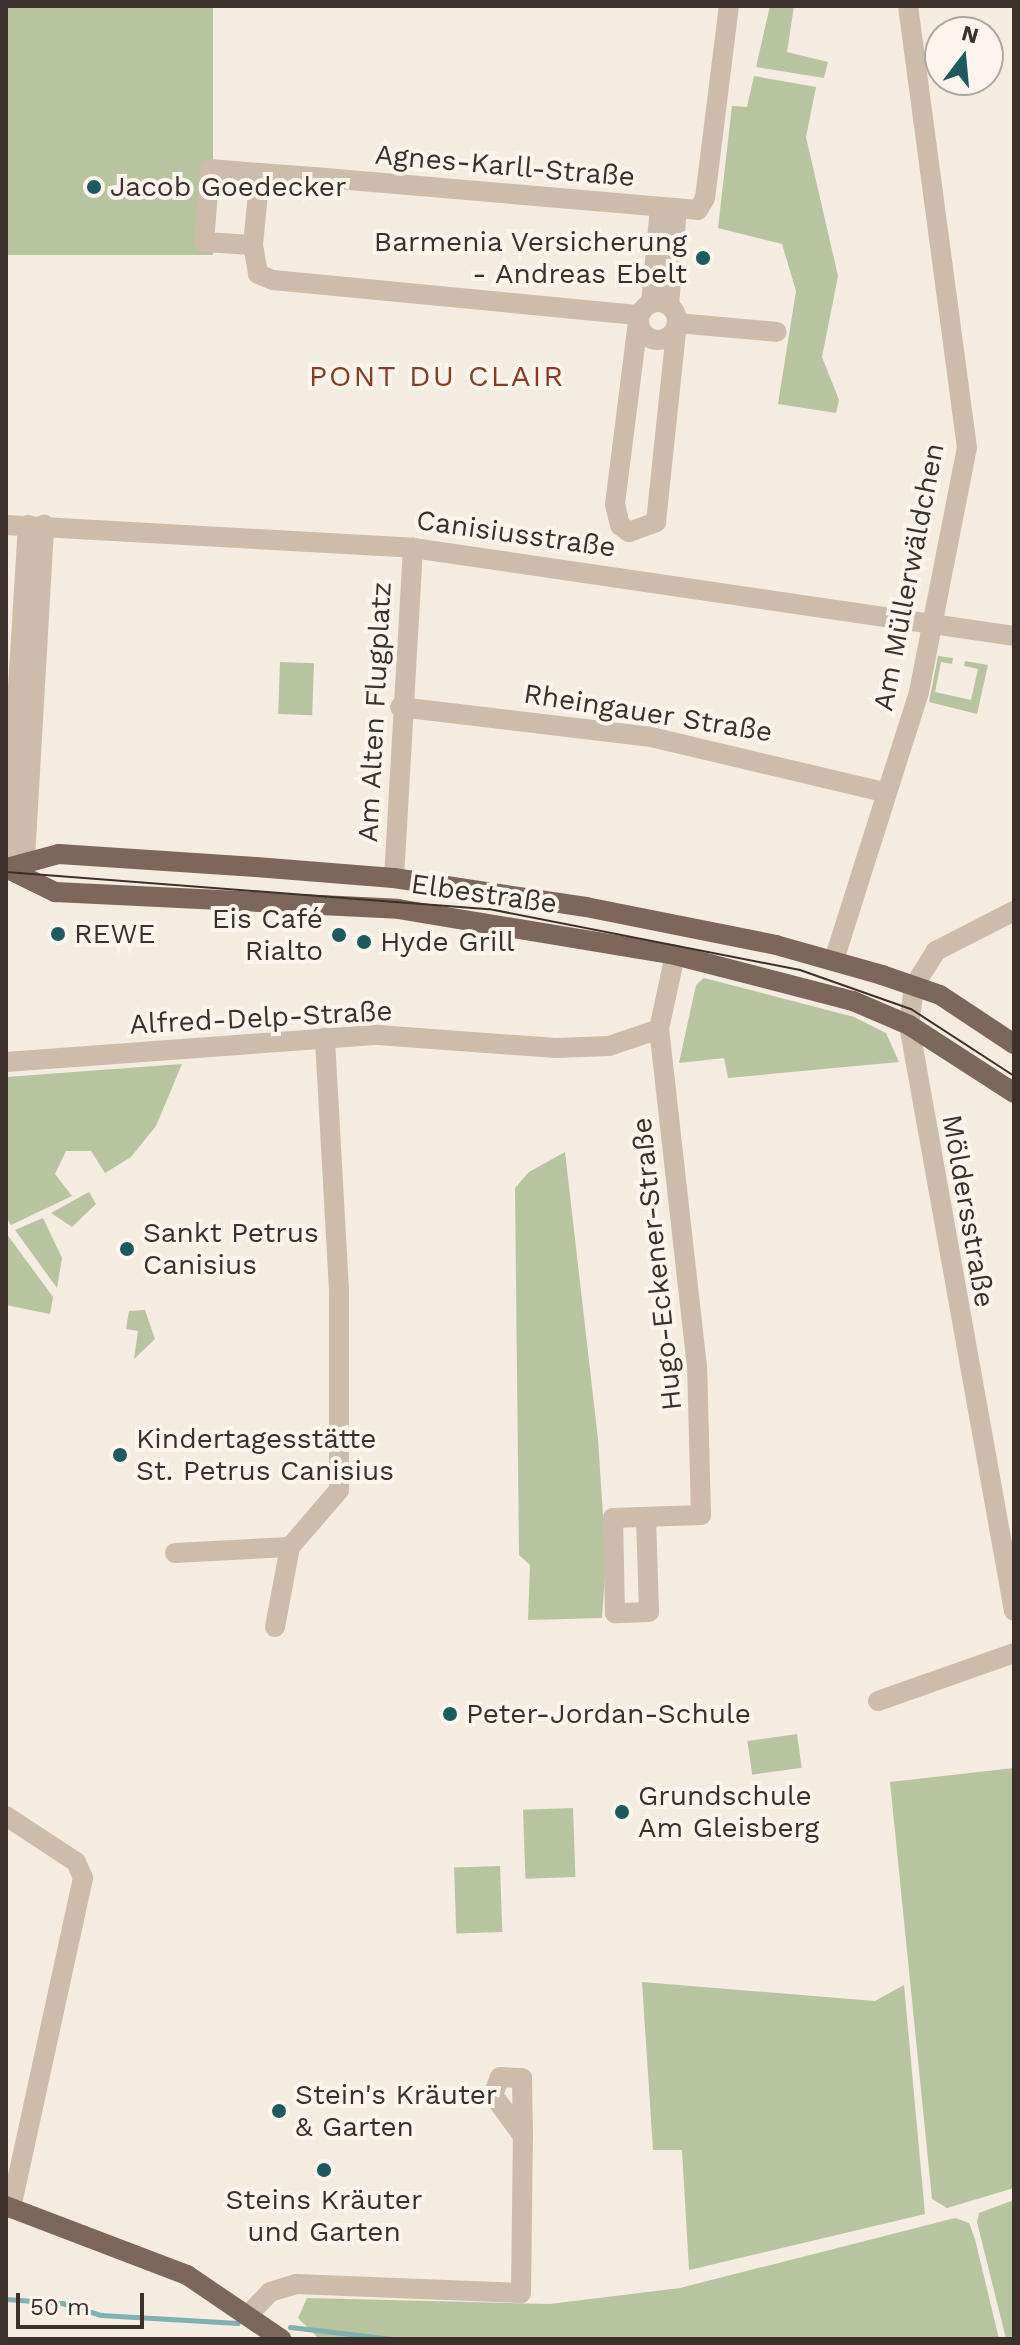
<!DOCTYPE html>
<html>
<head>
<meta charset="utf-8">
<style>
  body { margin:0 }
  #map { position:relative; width:1020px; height:2345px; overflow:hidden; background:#f4ebe1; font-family:"Work Sans",sans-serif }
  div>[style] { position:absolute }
  .green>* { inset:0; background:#b8c4a0; transform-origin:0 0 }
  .stream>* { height:5px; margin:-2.5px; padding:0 2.5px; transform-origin:2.5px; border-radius:2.5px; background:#7fb0b2 }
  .minor>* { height:20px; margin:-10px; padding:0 10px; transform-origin:10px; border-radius:10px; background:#cdbbac }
  .minor>.ring { margin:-10px; padding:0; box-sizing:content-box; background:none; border:20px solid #cdbbac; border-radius:50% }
  .major>* { height:20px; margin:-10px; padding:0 10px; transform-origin:10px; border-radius:10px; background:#7d675c }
  .tram>* { height:2px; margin:-1px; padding:0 1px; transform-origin:1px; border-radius:1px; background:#3b302b }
  .dots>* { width:22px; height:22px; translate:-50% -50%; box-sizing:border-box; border:4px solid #fbf5ee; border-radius:50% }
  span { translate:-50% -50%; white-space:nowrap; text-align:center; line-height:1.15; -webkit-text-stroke:8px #fbf5ee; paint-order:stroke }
  .street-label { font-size:28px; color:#3b302b }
  .poi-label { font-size:28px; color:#3b302b }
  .left { translate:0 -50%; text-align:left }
  .right { translate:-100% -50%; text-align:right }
  .neighbourhood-label { font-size:30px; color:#8c3b22; letter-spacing:2px }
  .frame { position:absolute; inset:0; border:8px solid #3b302b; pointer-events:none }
  .north { position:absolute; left:924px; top:16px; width:80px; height:80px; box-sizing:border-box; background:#fbf5ee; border:2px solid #aea6a0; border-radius:50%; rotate:16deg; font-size:22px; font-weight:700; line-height:32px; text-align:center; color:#3b302b }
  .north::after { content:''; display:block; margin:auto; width:28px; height:36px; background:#1f5a5e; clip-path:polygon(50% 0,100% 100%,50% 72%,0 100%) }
  .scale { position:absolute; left:16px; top:2293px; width:128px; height:36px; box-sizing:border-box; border:4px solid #3b302b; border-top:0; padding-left:10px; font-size:24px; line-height:28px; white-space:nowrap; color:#3b302b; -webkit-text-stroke:6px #fbf5ee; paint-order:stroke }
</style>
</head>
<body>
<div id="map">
  <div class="green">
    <i style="left:6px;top:6px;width:207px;height:249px"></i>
    <i style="clip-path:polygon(770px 6px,794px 6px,787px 52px,828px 62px,824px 78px,756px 67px)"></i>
    <i style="clip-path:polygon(754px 76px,816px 87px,806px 137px,838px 276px,822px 357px,839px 400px,836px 413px,778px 404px,796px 291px,782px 244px,718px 228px,732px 106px,747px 107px)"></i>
    <i style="clip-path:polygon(938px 656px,953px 658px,952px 664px,941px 662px,935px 692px,971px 700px,978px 669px,964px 666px,965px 661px,988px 665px,977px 714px,929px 702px)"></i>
    <i style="left:280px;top:662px;width:34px;height:52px;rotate:2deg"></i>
    <i style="clip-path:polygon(704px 978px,854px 1017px,886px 1033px,899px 1062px,728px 1078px,724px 1058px,679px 1063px,696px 985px)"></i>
    <i style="clip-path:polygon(182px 1064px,156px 1126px,131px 1157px,105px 1173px,91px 1151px,66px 1151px,55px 1174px,72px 1196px,11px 1225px,6px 1217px,6px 1077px)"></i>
    <i style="clip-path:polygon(565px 1152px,598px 1439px,606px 1561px,602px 1618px,528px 1620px,530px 1565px,519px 1555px,515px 1188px,529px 1172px)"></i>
    <i style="clip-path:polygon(89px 1192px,96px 1204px,72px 1227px,51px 1213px)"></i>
    <i style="clip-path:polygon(43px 1218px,62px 1258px,57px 1288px,15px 1230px)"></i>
    <i style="clip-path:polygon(6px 1233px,53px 1297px,50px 1314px,6px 1305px)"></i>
    <i style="clip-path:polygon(145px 1310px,155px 1339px,134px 1359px,138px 1331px,126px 1329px,129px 1311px)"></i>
    <i style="left:797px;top:1734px;width:34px;height:50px;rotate:82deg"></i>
    <i style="clip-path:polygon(1014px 1768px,1014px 2188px,947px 2208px,932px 2199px,890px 1782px)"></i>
    <i style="left:573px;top:1808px;width:69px;height:50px;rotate:88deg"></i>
    <i style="left:500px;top:1866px;width:66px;height:46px;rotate:88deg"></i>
    <i style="clip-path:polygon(642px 1982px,875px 2001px,904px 1985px,925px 2214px,689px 2270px,682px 2150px,653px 2150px)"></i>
    <i style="clip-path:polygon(1014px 2200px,1014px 2339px,1006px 2339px,977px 2222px,979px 2213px)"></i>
    <i style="clip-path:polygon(955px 2218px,969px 2223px,975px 2239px,999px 2339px,319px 2339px,298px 2318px,307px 2298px,550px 2304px,680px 2288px)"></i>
  </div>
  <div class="stream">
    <i style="left:6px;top:2299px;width:56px;rotate:4.1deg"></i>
    <i style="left:62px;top:2303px;width:41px;rotate:17.1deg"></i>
    <i style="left:101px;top:2315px;width:137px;rotate:3.3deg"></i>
    <i style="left:290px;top:2327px;width:103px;rotate:6.7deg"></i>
  </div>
  <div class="minor">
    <i style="left:260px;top:173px;width:72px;rotate:95.6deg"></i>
    <i style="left:253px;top:245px;width:49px;rotate:-176.5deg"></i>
    <i style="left:204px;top:242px;width:73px;rotate:-85.3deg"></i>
    <i style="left:210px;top:169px;width:50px;rotate:4.6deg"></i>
    <i style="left:260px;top:173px;width:54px;rotate:4.2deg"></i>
    <i style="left:314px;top:177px;width:385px;rotate:4.9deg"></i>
    <i style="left:698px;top:210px;width:14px;rotate:-60deg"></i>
    <i style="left:705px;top:198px;width:193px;rotate:-82.9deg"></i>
    <i style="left:253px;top:245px;width:29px;rotate:80deg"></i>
    <i style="left:258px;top:274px;width:16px;rotate:22deg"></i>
    <i style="left:273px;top:280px;width:368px;rotate:5.5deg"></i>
    <i class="ring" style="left:639px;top:302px;width:18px;height:18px"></i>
    <i style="left:651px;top:303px;width:96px;rotate:-84.6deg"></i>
    <i style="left:669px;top:305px;width:97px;rotate:-85.3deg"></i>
    <i style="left:638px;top:322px;width:183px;rotate:97.2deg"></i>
    <i style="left:615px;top:504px;width:22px;rotate:77deg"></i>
    <i style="left:620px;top:525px;width:11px;rotate:38deg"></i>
    <i style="left:629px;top:532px;width:29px;rotate:-20deg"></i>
    <i style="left:656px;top:522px;width:200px;rotate:-84deg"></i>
    <i style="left:677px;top:323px;width:100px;rotate:5.1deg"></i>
    <i style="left:6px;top:525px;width:408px;rotate:3.2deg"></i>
    <i style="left:413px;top:548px;width:607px;rotate:8.33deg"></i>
    <i style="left:400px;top:707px;width:253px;rotate:6.8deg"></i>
    <i style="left:651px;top:737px;width:239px;rotate:13.3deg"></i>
    <i style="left:7px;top:868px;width:344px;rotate:-86.5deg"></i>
    <i style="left:24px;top:876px;width:352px;rotate:-86.7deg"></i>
    <i style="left:394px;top:878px;width:331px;rotate:-86.7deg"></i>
    <i style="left:1014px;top:911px;width:88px;rotate:152.9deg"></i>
    <i style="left:936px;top:951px;width:41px;rotate:122.2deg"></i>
    <i style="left:914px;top:986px;width:39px;rotate:97deg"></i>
    <i style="left:909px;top:1025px;width:595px;rotate:79.84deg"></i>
    <i style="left:834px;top:960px;width:281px;rotate:-72.4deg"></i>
    <i style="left:919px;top:692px;width:249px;rotate:-78.9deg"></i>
    <i style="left:967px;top:448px;width:446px;rotate:-97.6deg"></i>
    <i style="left:6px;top:1062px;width:373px;rotate:-4.2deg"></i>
    <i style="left:378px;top:1035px;width:178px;rotate:4.2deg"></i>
    <i style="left:556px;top:1048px;width:53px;rotate:-2.2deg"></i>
    <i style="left:609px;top:1046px;width:53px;rotate:-18.8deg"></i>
    <i style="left:646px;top:1517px;width:95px;rotate:88.2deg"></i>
    <i style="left:649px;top:1612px;width:34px;rotate:178deg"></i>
    <i style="left:615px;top:1613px;width:95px;rotate:-91.2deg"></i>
    <i style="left:613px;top:1518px;width:88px;rotate:-2deg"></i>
    <i style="left:701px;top:1515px;width:148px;rotate:-91.5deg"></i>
    <i style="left:697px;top:1367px;width:340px;rotate:-96.4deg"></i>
    <i style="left:659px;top:1029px;width:76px;rotate:-77.8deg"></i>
    <i style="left:175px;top:1553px;width:115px;rotate:-3deg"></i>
    <i style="left:275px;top:1627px;width:81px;rotate:-79.4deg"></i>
    <i style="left:290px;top:1547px;width:75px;rotate:-49.3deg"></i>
    <i style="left:339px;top:1490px;width:200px;rotate:-90deg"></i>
    <i style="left:339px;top:1290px;width:253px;rotate:-93.2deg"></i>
    <i style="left:878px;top:1701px;width:144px;rotate:-19.4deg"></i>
    <i style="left:6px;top:1816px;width:84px;rotate:33.3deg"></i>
    <i style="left:76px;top:1862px;width:17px;rotate:66deg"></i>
    <i style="left:83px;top:1878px;width:338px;rotate:102.3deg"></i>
    <i style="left:249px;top:2314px;width:30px;rotate:-46deg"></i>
    <i style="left:270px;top:2292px;width:27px;rotate:-17deg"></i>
    <i style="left:296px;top:2284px;width:225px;rotate:2.3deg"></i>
    <i style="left:521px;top:2293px;width:157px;rotate:-89.3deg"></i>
    <i style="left:523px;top:2136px;width:51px;rotate:-126.2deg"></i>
    <i style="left:493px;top:2095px;width:19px;rotate:-69deg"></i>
    <i style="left:500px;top:2077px;width:22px;rotate:3deg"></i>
    <i style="left:522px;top:2078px;width:57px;rotate:89deg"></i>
  </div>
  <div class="major">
    <i style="left:6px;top:868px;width:55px;rotate:26.1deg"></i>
    <i style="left:55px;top:892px;width:343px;rotate:2.8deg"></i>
    <i style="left:398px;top:909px;width:281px;rotate:9.4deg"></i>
    <i style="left:675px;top:955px;width:184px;rotate:14.5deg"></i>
    <i style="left:853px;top:1001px;width:61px;rotate:23.2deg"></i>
    <i style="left:909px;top:1025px;width:125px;rotate:32.9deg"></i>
    <i style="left:7px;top:868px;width:54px;rotate:-15.1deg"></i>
    <i style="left:59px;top:854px;width:197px;rotate:3.8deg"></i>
    <i style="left:256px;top:867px;width:138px;rotate:4.6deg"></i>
    <i style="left:394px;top:878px;width:194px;rotate:8.6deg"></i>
    <i style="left:586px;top:907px;width:194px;rotate:11.3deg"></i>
    <i style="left:776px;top:945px;width:110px;rotate:15.8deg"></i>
    <i style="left:882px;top:975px;width:61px;rotate:19deg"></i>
    <i style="left:940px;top:995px;width:89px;rotate:33.5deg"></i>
    <i style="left:6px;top:2206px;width:194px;rotate:20.9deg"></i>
    <i style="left:187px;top:2275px;width:114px;rotate:34.2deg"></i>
  </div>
  <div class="tram">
    <i style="left:6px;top:872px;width:484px;rotate:4.4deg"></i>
    <i style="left:489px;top:909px;width:317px;rotate:11.1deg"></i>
    <i style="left:800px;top:970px;width:118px;rotate:19.4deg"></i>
    <i style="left:911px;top:1009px;width:123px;rotate:33deg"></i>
  </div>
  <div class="dots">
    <i style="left:94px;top:187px;background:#1f5a5e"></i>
    <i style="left:703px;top:258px;background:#1f5a5e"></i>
    <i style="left:58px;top:934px;background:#1f5a5e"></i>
    <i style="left:339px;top:935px;background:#1f5a5e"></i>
    <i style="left:364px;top:942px;background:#1f5a5e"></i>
    <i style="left:127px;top:1249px;background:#1f5a5e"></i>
    <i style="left:120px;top:1455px;background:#1f5a5e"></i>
    <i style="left:450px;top:1714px;background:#1f5a5e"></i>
    <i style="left:622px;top:1812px;background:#1f5a5e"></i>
    <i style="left:279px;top:2111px;background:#1f5a5e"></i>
    <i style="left:324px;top:2170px;background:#1f5a5e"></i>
  </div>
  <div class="street-label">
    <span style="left:505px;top:166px;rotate:5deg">Agnes-Karll-Straße</span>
    <span style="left:516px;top:534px;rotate:8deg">Canisiusstraße</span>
    <span style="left:909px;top:577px;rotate:-79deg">Am Müllerwäldchen</span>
    <span style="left:375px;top:712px;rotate:-87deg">Am Alten Flugplatz</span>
    <span style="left:648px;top:713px;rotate:9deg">Rheingauer Straße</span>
    <span style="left:484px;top:894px;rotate:8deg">Elbestraße</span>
    <span style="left:261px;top:1018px;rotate:-3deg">Alfred-Delp-Straße</span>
    <span style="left:968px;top:1211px;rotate:80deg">Möldersstraße</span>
    <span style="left:657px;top:1264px;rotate:-96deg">Hugo-Eckener-Straße</span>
  </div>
  <div class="poi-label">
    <span class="left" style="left:110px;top:187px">Jacob Goedecker</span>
    <span class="right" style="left:687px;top:258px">Barmenia Versicherung<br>- Andreas Ebelt</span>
    <span class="right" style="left:323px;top:935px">Eis Café<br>Rialto</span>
    <span class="left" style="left:74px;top:934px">REWE</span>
    <span class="left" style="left:380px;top:942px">Hyde Grill</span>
    <span class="left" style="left:143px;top:1249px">Sankt Petrus<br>Canisius</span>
    <span class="left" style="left:136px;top:1455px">Kindertagesstätte<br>St. Petrus Canisius</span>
    <span class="left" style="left:466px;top:1714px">Peter-Jordan-Schule</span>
    <span class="left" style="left:638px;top:1812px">Grundschule<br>Am Gleisberg</span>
    <span class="left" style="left:295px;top:2111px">Stein's Kräuter<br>&amp; Garten</span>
    <span style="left:324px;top:2216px">Steins Kräuter<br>und Garten</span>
  </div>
  <div class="neighbourhood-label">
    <span style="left:437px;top:376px">PONT DU CLAIR</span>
  </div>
  <div class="frame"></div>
  <div class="north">N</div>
  <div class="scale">50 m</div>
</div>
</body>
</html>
